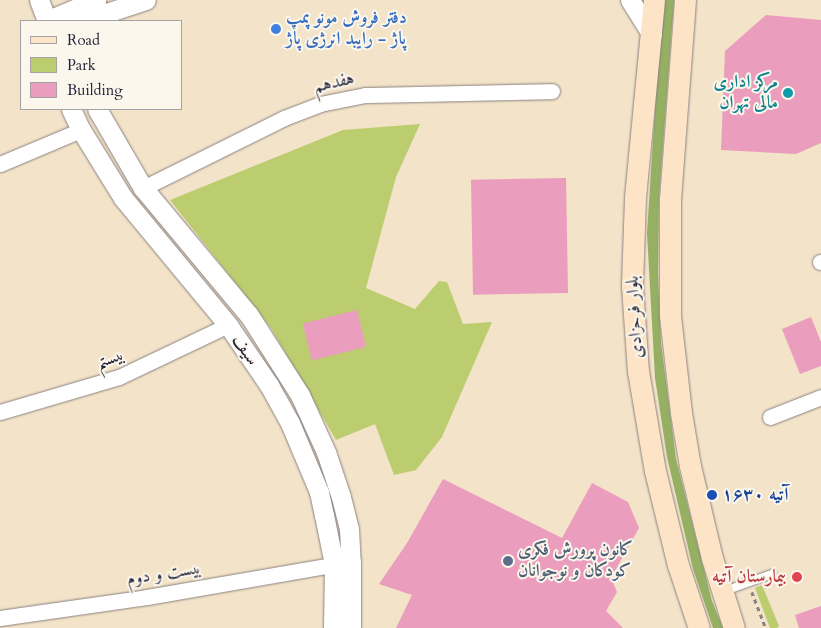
<!DOCTYPE html>
<html>
<head>
<meta charset="utf-8">
<style>
  body { margin:0 }
  #map { position:relative; width:821px; height:628px; overflow:hidden; background:#f3e3c8; font-family:Cardo,Amiri,serif }
  div>[style] { position:absolute }
  .green>* { inset:0; background:#bccd6f }
  .forest>* { inset:0; background:#95b062 }
  .building>* { inset:0; background:#ea9dbc; transform-origin:0 0 }
  .path>* { height:2.5px; margin-top:-1.25px; transform-origin:0; background:repeating-linear-gradient(90deg,#8a8282 0 4px,transparent 0 8px) }
  .roads { filter:drop-shadow(0 0 1px #8a8282) drop-shadow(0 0 1px #8a8282) }
  .service>* { height:8px; margin:-4px; padding:0 4px; transform-origin:4px; border-radius:4px; background:#fff }
  .minor>* { height:15px; margin:-7.5px; padding:0 7.5px; transform-origin:7.5px; border-radius:7.5px; background:#fff }
  .tertiary>* { height:19px; margin:-9.5px; padding:0 9.5px; transform-origin:9.5px; border-radius:9.5px; background:#fff }
  .secondary>* { height:21px; margin:-10.5px; padding:0 10.5px; transform-origin:10.5px; border-radius:10.5px; background:#fee4c6 }
  .dots>* { width:14px; height:14px; translate:-50% -50%; box-sizing:border-box; border:2px solid #fbf7ec; border-radius:50% }
  span { translate:-50% -50%; white-space:nowrap; text-align:center; line-height:1.15; -webkit-text-stroke:4px #fbf7ec; paint-order:stroke }
  .shop-label { font-size:18px; color:#366cbe; font-weight:700 }
  .left { translate:0 -50%; text-align:left }
  .street-label { font-size:18px; color:#22223b }
  .culture-label { font-size:18px; color:#0d838f; font-weight:700 }
  .right { translate:-100% -50%; text-align:right }
  .transit-label { font-size:18px; color:#164399; font-weight:700 }
  .service-label { font-size:18px; color:#4e5e75; font-weight:700 }
  .health-label { font-size:18px; color:#be3a42; font-weight:700 }
  .legend { position:absolute; left:20px; top:20px; width:162px; height:90px; box-sizing:border-box; background:#fbf7ec; border:1px solid #a4a2a5; margin:0; padding:6px 9px; list-style:none; font-size:15px; color:#22223b }
  .legend li { display:flex; align-items:center; gap:10px; height:25px }
  .legend b { width:25px; border:1px solid #a4a2a5 }
</style>
</head>
<body>
<div id="map">
  <div class="green">
    <i style="clip-path:polygon(420px 124px,396px 177px,366px 288px,415px 309px,439px 281px,447px 282px,463px 324px,492px 322px,442px 437px,416px 470px,394px 475px,375px 424px,336px 440px,271px 328px,170px 200px,343px 130px)"></i>
    <i style="clip-path:polygon(762px 585px,779px 626px,777px 628px,770px 628px,755px 588px)"></i>
  </div>
  <div class="forest">
    <i style="clip-path:polygon(662px 0,674px 0,659px 197px,658px 273px,661px 343px,676px 459px,712px 601px,723px 628px,713px 628px,693px 569px,667px 457px,655px 378px,647px 233px)"></i>
  </div>
  <div class="building">
    <i style="clip-path:polygon(766px 15px,821px 20px,821px 143px,796px 154px,721px 150px,725px 51px)"></i>
    <i style="left:566px;top:178px;width:115px;height:95px;rotate:89deg"></i>
    <i style="left:357px;top:310px;width:38px;height:56px;rotate:76deg"></i>
    <i style="clip-path:polygon(811px 317px,821px 342px,821px 366px,800px 374px,782px 329px)"></i>
    <i style="clip-path:polygon(443px 479px,562px 538px,592px 483px,628px 502px,639px 528px,611px 578px,617px 592px,606px 611px,623px 628px,396px 628px,412px 595px,379px 584px,407px 543px)"></i>
    <i style="clip-path:polygon(821px 606px,821px 628px,799px 628px,795px 615px)"></i>
  </div>
  <div class="path">
    <i style="left:752px;top:592px;width:39px;rotate:69deg"></i>
  </div>
  <div class="roads">
    <div class="service">
      <i style="left:725px;top:591px;width:50px;rotate:-19.9deg"></i>
    </div>
    <div class="minor">
      <i style="left:0;top:164px;width:88px;rotate:-22.8deg"></i>
      <i style="left:143px;top:188px;width:157px;rotate:-26.4deg"></i>
      <i style="left:284px;top:118px;width:39px;rotate:-21deg"></i>
      <i style="left:320px;top:104px;width:46px;rotate:-11.3deg"></i>
      <i style="left:365px;top:95px;width:187px;rotate:-1.2deg"></i>
      <i style="left:820px;top:262px;width:1px"></i>
      <i style="left:0;top:412px;width:124px;rotate:-16.4deg"></i>
      <i style="left:119px;top:377px;width:121px;rotate:-25.5deg"></i>
      <i style="left:770px;top:417px;width:55px;rotate:-21.4deg"></i>
      <i style="left:0;top:618px;width:148px;rotate:-8.1deg"></i>
      <i style="left:147px;top:597px;width:200px;rotate:-9.8deg"></i>
    </div>
    <div class="tertiary">
      <i style="left:39px;top:0;width:22px;rotate:69deg"></i>
      <i style="left:630px;top:0;width:41px;rotate:57.8deg"></i>
      <i style="left:53px;top:18px;width:47px;rotate:-22.7deg"></i>
      <i style="left:53px;top:21px;width:32px;rotate:-2deg"></i>
      <i style="left:85px;top:20px;width:64px;rotate:-18.2deg"></i>
      <i style="left:71px;top:109px;width:23px;rotate:65deg"></i>
      <i style="left:81px;top:130px;width:80px;rotate:58.3deg"></i>
      <i style="left:123px;top:198px;width:165px;rotate:50.4deg"></i>
      <i style="left:228px;top:325px;width:73px;rotate:55.7deg"></i>
      <i style="left:269px;top:385px;width:43px;rotate:61.1deg"></i>
      <i style="left:290px;top:423px;width:75px;rotate:67.2deg"></i>
      <i style="left:319px;top:492px;width:24px;rotate:78deg"></i>
      <i style="left:324px;top:515px;width:50px;rotate:78.5deg"></i>
      <i style="left:334px;top:564px;width:64px;rotate:90.9deg"></i>
      <i style="left:97px;top:109px;width:91px;rotate:59.8deg"></i>
      <i style="left:143px;top:188px;width:165px;rotate:50.2deg"></i>
      <i style="left:249px;top:315px;width:95px;rotate:57.5deg"></i>
      <i style="left:300px;top:395px;width:63px;rotate:65.5deg"></i>
      <i style="left:326px;top:452px;width:47px;rotate:71.6deg"></i>
      <i style="left:341px;top:497px;width:33px;rotate:76deg"></i>
      <i style="left:349px;top:529px;width:33px;rotate:87deg"></i>
      <i style="left:351px;top:562px;width:66px;rotate:90deg"></i>
    </div>
    <div class="secondary">
      <i style="left:654px;top:0;width:199px;rotate:95.5deg"></i>
      <i style="left:635px;top:198px;width:88px;rotate:92deg"></i>
      <i style="left:632px;top:286px;width:85px;rotate:86deg"></i>
      <i style="left:638px;top:371px;width:101px;rotate:80.4deg"></i>
      <i style="left:655px;top:471px;width:97px;rotate:76.3deg"></i>
      <i style="left:678px;top:565px;width:66px;rotate:71.6deg"></i>
      <i style="left:685px;top:0;width:199px;rotate:94.3deg"></i>
      <i style="left:670px;top:198px;width:118px;rotate:90deg"></i>
      <i style="left:670px;top:316px;width:98px;rotate:83.5deg"></i>
      <i style="left:681px;top:413px;width:54px;rotate:80.4deg"></i>
      <i style="left:690px;top:466px;width:95px;rotate:76.6deg"></i>
      <i style="left:712px;top:558px;width:73px;rotate:72.6deg"></i>
    </div>
  </div>
  <div class="dots">
    <i style="left:276px;top:29px;background:#3f7fe0"></i>
    <i style="left:788px;top:93px;background:#0f9aa8"></i>
    <i style="left:712px;top:495px;background:#1a4fb4"></i>
    <i style="left:508px;top:561px;background:#5c6f8a"></i>
    <i style="left:797px;top:577px;background:#e0444e"></i>
  </div>
  <div class="shop-label">
    <span class="left" style="left:286px;top:29px">دفتر فروش مونو پمپ<br>پاژ - رایبد انرژی پاژ</span>
  </div>
  <div class="street-label">
    <span style="left:334px;top:83px;rotate:-13deg">هفدهم</span>
    <span style="left:635px;top:317px;rotate:-93deg">بلوار فرحزادی</span>
    <span style="left:245px;top:350px;rotate:56deg">سیف</span>
    <span style="left:110px;top:359px;rotate:-21deg">بیستم</span>
    <span style="left:164px;top:574px;rotate:-9deg">بیست و دوم</span>
  </div>
  <div class="culture-label">
    <span class="right" style="left:778px;top:93px">مرکز اداری<br>مالی تهران</span>
  </div>
  <div class="transit-label">
    <span class="left" style="left:722px;top:495px">آتیه ۱۶۳۰</span>
  </div>
  <div class="service-label">
    <span class="left" style="left:518px;top:561px">کانون پرورش فکری<br>کودکان و نوجوانان</span>
  </div>
  <div class="health-label">
    <span class="right" style="left:786px;top:577px">بیمارستان آتیه</span>
  </div>
  <ul class="legend">
  <li><b style="height:6px;background:#fee4c6"></b>Road</li>
  <li><b style="height:14px;background:#bccd6f"></b>Park</li>
  <li><b style="height:14px;background:#ea9dbc"></b>Building</li>
  </ul>
</div>
</body>
</html>
